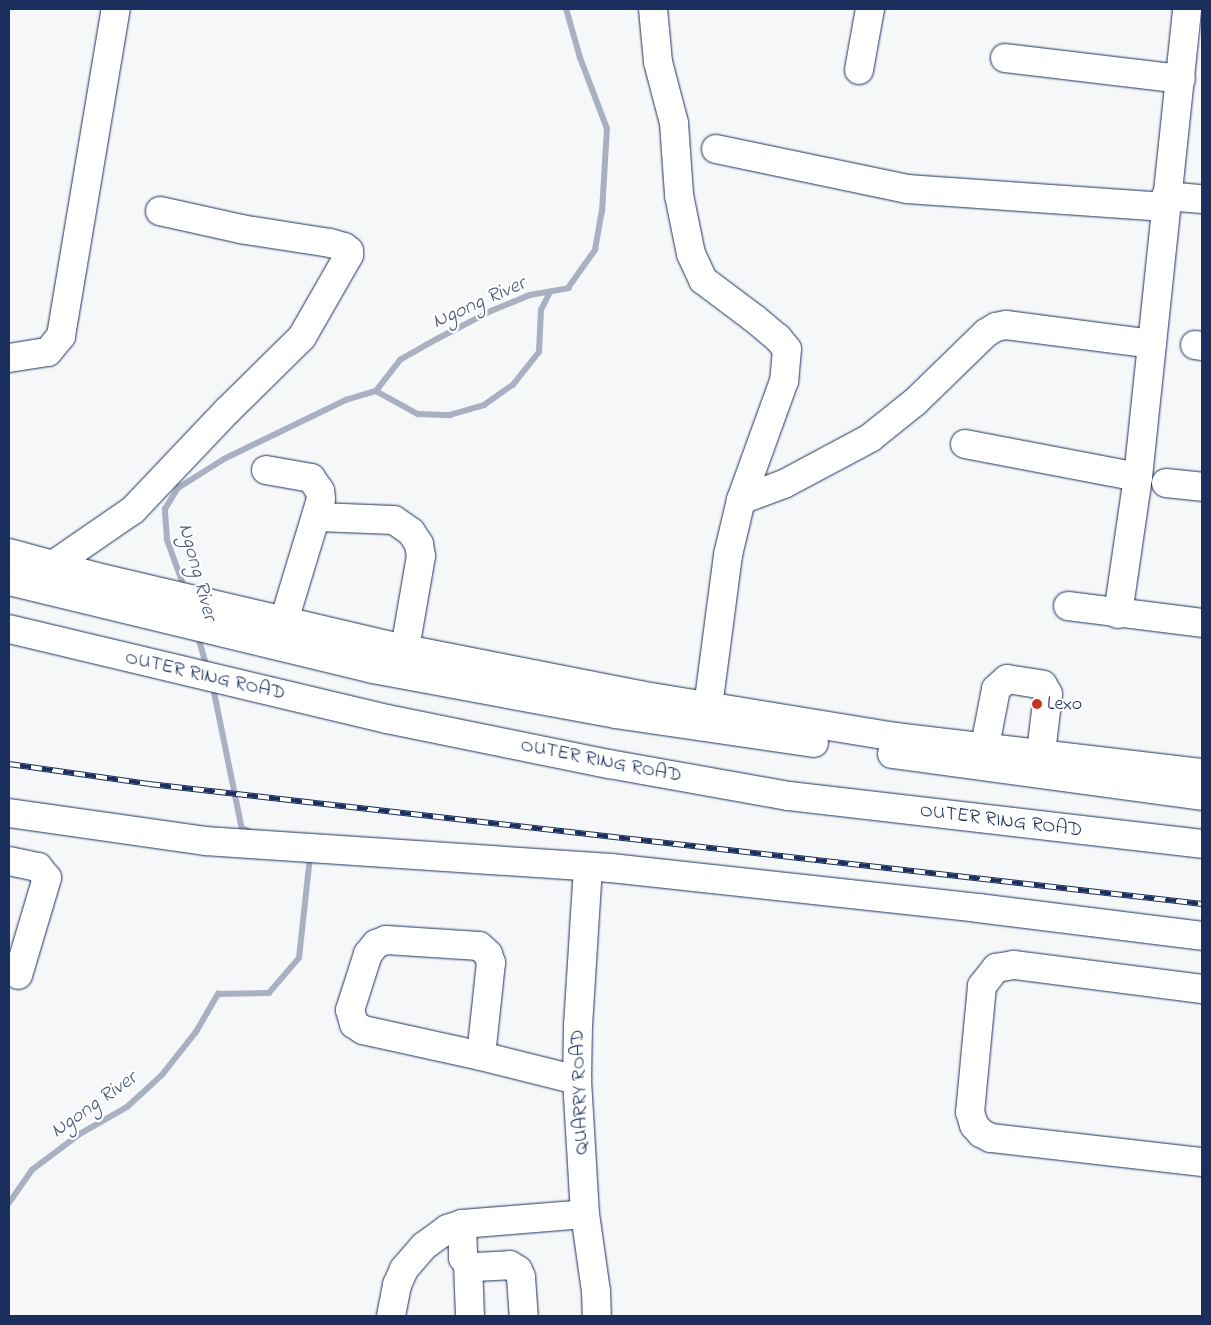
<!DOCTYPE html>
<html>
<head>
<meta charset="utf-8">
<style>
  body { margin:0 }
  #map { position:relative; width:1211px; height:1325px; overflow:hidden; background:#f6f7f9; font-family:"Indie Flower",sans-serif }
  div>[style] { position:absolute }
  .stream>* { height:5.5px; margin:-2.75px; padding:0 2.75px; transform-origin:2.75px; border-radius:2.75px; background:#a9b0c1 }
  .roads { filter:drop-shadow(0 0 1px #1b2f5e) drop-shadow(0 0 1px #1b2f5e) }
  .minor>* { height:28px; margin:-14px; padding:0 14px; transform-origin:14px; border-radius:14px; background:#fff }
  .major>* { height:28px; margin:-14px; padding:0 14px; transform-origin:14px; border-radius:14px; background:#fff }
  .rail>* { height:5.5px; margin-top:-2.75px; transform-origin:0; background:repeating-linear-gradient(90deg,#fff 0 11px,#1b2f5e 0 22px); box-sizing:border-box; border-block:1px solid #1b2f5e }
  .dots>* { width:14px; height:14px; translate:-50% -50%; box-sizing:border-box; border:2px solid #fff; border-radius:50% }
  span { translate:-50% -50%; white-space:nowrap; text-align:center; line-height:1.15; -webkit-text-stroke:4.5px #fff; paint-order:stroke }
  .street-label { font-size:20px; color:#1b2f5e }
  .poi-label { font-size:20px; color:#1b2f5e }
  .left { translate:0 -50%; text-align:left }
  .water-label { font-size:21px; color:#4d5c81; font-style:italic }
  .frame { position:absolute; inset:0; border:10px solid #1b2f5e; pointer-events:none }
</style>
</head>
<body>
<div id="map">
  <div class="stream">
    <i style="left:376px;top:391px;width:48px;rotate:28.7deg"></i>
    <i style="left:418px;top:414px;width:32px;rotate:2deg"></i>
    <i style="left:450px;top:415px;width:35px;rotate:-16deg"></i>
    <i style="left:484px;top:405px;width:35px;rotate:-35deg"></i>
    <i style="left:513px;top:385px;width:42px;rotate:-51.8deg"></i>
    <i style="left:539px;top:352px;width:42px;rotate:-87.3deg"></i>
    <i style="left:541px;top:310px;width:20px;rotate:-63deg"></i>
    <i style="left:185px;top:590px;width:53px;rotate:-109.8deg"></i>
    <i style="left:167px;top:540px;width:31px;rotate:-94deg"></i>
    <i style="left:165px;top:509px;width:25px;rotate:-58deg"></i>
    <i style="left:178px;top:488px;width:54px;rotate:-32.2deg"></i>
    <i style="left:224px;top:459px;width:136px;rotate:-25.8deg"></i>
    <i style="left:346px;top:400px;width:31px;rotate:-17deg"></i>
    <i style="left:376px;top:391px;width:39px;rotate:-52deg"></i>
    <i style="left:400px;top:360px;width:43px;rotate:-29.6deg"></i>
    <i style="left:437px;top:339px;width:61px;rotate:-27.4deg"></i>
    <i style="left:491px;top:311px;width:42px;rotate:-22.3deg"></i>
    <i style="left:530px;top:295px;width:39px;rotate:-10deg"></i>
    <i style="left:568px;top:288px;width:47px;rotate:-54.6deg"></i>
    <i style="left:595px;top:250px;width:39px;rotate:-80deg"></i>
    <i style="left:602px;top:212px;width:83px;rotate:-86.6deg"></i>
    <i style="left:607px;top:129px;width:76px;rotate:-110.8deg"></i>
    <i style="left:580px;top:58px;width:51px;rotate:-105.9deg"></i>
    <i style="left:198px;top:635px;width:35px;rotate:74deg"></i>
    <i style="left:213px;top:685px;width:146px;rotate:78.5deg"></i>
    <i style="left:242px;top:828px;width:13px;rotate:23deg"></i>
    <i style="left:9px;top:1203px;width:40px;rotate:-55.1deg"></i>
    <i style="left:32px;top:1170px;width:60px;rotate:-36.9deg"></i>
    <i style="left:80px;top:1134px;width:54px;rotate:-29.9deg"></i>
    <i style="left:127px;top:1107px;width:47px;rotate:-42.4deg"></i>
    <i style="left:162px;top:1075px;width:55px;rotate:-51.7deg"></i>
    <i style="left:196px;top:1032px;width:44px;rotate:-59.9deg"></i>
    <i style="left:218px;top:994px;width:51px;rotate:-1.1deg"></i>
    <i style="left:269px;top:993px;width:46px;rotate:-49.4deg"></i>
    <i style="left:299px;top:958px;width:103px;rotate:-83.8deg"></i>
  </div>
  <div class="roads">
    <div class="minor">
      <i style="left:653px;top:9px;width:53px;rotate:84.6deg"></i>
      <i style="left:658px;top:62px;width:63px;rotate:75.3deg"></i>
      <i style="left:674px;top:123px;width:72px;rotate:86deg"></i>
      <i style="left:679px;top:195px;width:60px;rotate:78.5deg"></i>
      <i style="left:691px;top:254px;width:29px;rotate:65deg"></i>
      <i style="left:703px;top:280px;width:65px;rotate:36.9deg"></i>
      <i style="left:755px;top:319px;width:30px;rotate:40deg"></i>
      <i style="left:778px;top:338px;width:14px;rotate:51deg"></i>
      <i style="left:787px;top:349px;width:32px;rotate:95deg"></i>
      <i style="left:784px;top:381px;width:127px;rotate:109.9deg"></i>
      <i style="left:1005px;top:58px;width:177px;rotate:6.8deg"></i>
      <i style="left:859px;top:70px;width:62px;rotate:-79.8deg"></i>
      <i style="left:716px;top:149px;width:195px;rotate:11.8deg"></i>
      <i style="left:907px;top:189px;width:259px;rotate:4deg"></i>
      <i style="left:1166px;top:196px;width:36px;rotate:5deg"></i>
      <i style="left:1195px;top:345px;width:7px;rotate:8deg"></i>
      <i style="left:9px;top:358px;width:39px;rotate:-9deg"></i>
      <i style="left:48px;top:352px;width:21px;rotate:-51deg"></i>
      <i style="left:61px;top:336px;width:332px;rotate:-80.5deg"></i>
      <i style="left:965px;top:444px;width:176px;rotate:10.8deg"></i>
      <i style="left:266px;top:470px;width:46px;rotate:10.1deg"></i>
      <i style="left:311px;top:478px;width:16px;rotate:55deg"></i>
      <i style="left:320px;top:491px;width:8px;rotate:83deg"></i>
      <i style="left:321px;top:499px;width:127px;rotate:106.9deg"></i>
      <i style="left:1166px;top:483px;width:36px;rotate:6deg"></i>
      <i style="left:317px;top:517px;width:77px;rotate:2.2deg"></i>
      <i style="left:394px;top:520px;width:21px;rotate:35deg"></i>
      <i style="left:411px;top:532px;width:14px;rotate:56deg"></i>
      <i style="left:419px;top:544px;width:12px;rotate:81deg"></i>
      <i style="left:421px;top:556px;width:94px;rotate:99.8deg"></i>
      <i style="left:53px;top:565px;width:97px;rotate:-34.5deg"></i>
      <i style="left:133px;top:510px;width:137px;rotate:-46.5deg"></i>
      <i style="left:227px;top:411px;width:105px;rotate:-44.6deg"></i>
      <i style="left:302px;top:337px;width:95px;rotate:-60.2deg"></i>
      <i style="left:349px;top:255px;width:4px;rotate:-90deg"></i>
      <i style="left:349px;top:251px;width:6px;rotate:-141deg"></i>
      <i style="left:344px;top:247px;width:15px;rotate:-164deg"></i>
      <i style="left:330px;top:243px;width:90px;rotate:-171.1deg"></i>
      <i style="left:241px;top:229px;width:83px;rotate:-167.5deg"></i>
      <i style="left:1068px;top:606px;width:135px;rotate:7.2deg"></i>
      <i style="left:1118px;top:614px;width:138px;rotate:-81.7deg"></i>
      <i style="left:1138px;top:477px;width:471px;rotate:-84deg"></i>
      <i style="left:708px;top:707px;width:153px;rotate:-82.5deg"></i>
      <i style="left:728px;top:555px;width:57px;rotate:-76.7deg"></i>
      <i style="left:741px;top:500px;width:46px;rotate:-20.4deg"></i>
      <i style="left:784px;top:484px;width:98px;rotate:-28.1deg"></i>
      <i style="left:870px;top:438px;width:58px;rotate:-38.7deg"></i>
      <i style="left:915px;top:402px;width:99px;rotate:-44.2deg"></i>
      <i style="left:986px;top:333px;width:12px;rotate:-31deg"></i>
      <i style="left:996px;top:327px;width:10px;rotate:-11deg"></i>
      <i style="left:1006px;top:325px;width:147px;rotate:7.4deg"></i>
      <i style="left:985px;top:746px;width:58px;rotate:-79.1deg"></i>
      <i style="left:996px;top:689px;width:15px;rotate:-42deg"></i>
      <i style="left:1007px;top:679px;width:36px;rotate:9deg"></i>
      <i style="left:1043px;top:685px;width:10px;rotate:61deg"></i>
      <i style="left:1048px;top:694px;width:59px;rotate:96.8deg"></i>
      <i style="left:9px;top:813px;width:198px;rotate:8.1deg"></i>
      <i style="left:205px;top:841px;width:407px;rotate:3.8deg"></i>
      <i style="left:611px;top:868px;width:369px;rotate:6.2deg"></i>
      <i style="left:978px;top:908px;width:226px;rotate:7.1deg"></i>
      <i style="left:9px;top:861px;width:30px;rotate:12deg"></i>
      <i style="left:38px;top:867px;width:14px;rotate:51deg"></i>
      <i style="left:47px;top:878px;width:101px;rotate:106.6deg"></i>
      <i style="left:588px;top:867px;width:158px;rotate:93.6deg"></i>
      <i style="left:578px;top:1025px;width:55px;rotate:91deg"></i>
      <i style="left:577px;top:1080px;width:134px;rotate:86.6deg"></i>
      <i style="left:585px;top:1214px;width:78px;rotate:81.9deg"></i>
      <i style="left:596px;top:1291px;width:25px;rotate:88deg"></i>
      <i style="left:1202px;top:989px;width:190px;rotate:-172.7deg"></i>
      <i style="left:1014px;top:965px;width:18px;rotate:171deg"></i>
      <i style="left:996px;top:968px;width:23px;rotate:128deg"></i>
      <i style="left:982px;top:986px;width:127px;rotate:95.4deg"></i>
      <i style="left:970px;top:1112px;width:14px;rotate:73deg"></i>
      <i style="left:974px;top:1125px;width:11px;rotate:49deg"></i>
      <i style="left:981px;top:1133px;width:11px;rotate:27deg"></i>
      <i style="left:991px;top:1138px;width:212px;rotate:6.5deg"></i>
      <i style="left:481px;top:1056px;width:94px;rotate:-83.9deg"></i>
      <i style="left:491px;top:963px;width:9px;rotate:-108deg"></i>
      <i style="left:488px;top:954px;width:12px;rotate:-138deg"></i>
      <i style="left:479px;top:946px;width:93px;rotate:-176.3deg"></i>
      <i style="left:386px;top:940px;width:11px;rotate:158deg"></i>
      <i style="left:376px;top:944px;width:13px;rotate:129deg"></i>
      <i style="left:368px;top:954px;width:59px;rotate:107.8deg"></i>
      <i style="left:350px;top:1010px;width:15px;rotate:74deg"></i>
      <i style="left:354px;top:1024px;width:11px;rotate:34deg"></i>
      <i style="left:363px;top:1030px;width:121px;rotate:12.4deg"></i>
      <i style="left:481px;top:1056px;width:99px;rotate:14deg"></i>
      <i style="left:462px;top:1224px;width:34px;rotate:88deg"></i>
      <i style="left:463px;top:1258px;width:8px;rotate:50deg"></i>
      <i style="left:468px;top:1264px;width:8px;rotate:23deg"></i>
      <i style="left:475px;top:1267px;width:35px;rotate:-3deg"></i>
      <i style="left:510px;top:1265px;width:9px;rotate:32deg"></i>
      <i style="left:518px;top:1270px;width:8px;rotate:67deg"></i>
      <i style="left:521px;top:1277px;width:39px;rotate:86deg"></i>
      <i style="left:468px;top:1264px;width:52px;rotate:87.8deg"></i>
      <i style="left:391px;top:1316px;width:32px;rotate:-79deg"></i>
      <i style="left:397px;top:1285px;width:17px;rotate:-66deg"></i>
      <i style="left:404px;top:1269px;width:30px;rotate:-49deg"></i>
      <i style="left:424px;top:1246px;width:29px;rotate:-36deg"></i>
      <i style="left:447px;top:1229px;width:16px;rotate:-18deg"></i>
      <i style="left:462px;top:1224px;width:123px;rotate:-4.6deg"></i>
    </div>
    <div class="major">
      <i style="left:9px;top:553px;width:91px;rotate:15.3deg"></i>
      <i style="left:97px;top:577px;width:316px;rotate:13.2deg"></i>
      <i style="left:405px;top:649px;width:238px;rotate:11.1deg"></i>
      <i style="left:639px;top:695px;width:260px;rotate:9.3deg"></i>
      <i style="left:896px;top:737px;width:308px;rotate:6.7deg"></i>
      <i style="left:9px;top:581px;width:374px;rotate:13.6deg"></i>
      <i style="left:373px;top:669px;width:246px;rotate:10.5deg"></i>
      <i style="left:615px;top:714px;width:201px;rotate:8.3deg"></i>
      <i style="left:9px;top:629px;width:389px;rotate:13.4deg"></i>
      <i style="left:387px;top:719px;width:227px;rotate:11.5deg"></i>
      <i style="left:609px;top:764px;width:183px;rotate:10.1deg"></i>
      <i style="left:789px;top:796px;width:416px;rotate:6.6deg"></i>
      <i style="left:892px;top:754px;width:313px;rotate:7.7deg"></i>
    </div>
  </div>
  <div class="rail">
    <i style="left:9px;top:764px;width:141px;rotate:8.1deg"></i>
    <i style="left:149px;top:784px;width:1060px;rotate:6.5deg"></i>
  </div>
  <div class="dots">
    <i style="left:1037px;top:704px;background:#c8321e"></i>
  </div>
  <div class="street-label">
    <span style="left:205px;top:676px;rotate:13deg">OUTER RING ROAD</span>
    <span style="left:601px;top:761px;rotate:11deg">OUTER RING ROAD</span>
    <span style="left:1001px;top:821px;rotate:7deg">OUTER RING ROAD</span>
    <span style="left:580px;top:1092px;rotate:-92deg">QUARRY ROAD</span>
  </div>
  <div class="poi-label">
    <span class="left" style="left:1047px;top:704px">Lexo</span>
  </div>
  <div class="water-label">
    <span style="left:479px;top:303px;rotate:-24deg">Ngong River</span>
    <span style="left:197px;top:572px;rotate:75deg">Ngong River</span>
    <span style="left:94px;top:1105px;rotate:-35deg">Ngong River</span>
  </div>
  <div class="frame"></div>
</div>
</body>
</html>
